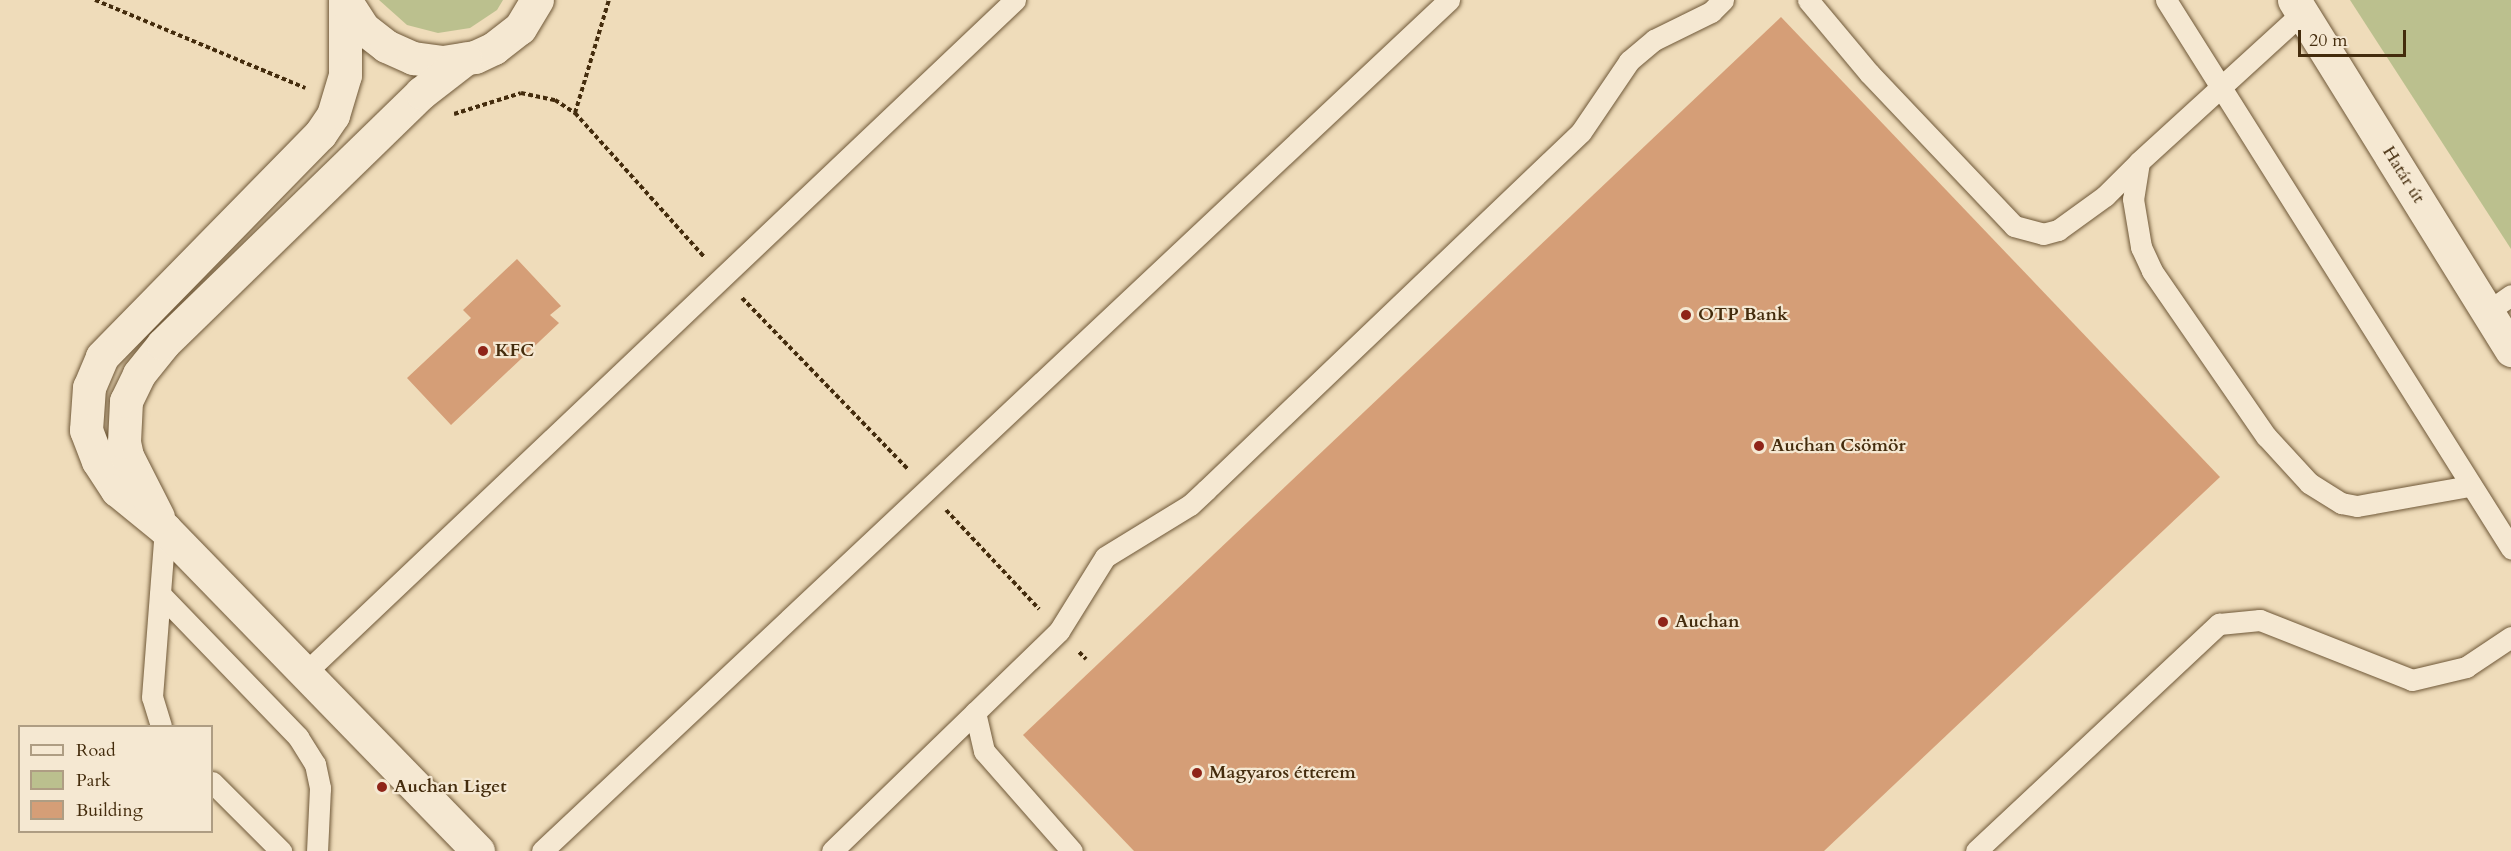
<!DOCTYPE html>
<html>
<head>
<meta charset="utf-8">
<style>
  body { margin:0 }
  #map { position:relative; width:2511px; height:851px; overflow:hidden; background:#efdcba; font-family:Cardo,serif }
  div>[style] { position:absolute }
  .green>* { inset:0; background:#bbc08e }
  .building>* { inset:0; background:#d59e77 }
  .path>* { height:4px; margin-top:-2px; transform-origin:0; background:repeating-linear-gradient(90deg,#442c0d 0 4.5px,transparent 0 7.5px) }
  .roads { filter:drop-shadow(0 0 2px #6f5838) drop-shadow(0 0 2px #6f5838) }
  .lane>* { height:21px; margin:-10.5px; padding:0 10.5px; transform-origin:10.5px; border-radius:10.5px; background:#f5e8d2 }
  .street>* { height:33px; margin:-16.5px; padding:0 16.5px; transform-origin:16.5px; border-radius:16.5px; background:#f5e8d2 }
  .dots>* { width:16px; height:16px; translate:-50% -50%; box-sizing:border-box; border:3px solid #f5e8d2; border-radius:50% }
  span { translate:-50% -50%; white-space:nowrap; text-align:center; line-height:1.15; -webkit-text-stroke:4.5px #f5e8d2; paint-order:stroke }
  .street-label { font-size:18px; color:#442c0d }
  .poi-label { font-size:18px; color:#442c0d; font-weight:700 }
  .left { translate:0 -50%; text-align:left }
  .legend { position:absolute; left:18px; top:725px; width:195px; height:108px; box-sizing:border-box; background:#f5e8d2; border:2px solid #ae9d83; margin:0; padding:8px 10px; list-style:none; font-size:18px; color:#442c0d }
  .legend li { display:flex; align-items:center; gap:12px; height:30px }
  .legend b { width:30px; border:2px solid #ae9d83 }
  .scale { position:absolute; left:2298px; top:30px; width:108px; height:27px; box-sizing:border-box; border:3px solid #442c0d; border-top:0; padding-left:8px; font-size:18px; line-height:21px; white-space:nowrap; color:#442c0d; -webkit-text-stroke:4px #f5e8d2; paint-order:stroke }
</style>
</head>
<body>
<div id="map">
  <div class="green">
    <i style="clip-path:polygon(379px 0,503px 0,497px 10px,470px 28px,438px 33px,407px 25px)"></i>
    <i style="clip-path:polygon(2350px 0,2511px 0,2511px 249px)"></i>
  </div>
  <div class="building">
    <i style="clip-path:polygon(1781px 17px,2220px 477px,1824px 851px,1134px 851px,1023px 735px)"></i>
    <i style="clip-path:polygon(517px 259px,561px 306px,550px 315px,559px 323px,451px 425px,407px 378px,471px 318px,463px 310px)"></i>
  </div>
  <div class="path">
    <i style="left:95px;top:0;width:228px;rotate:22.7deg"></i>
    <i style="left:575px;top:113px;width:118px;rotate:-73.3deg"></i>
    <i style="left:454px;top:114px;width:70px;rotate:-17.4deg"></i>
    <i style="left:521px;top:93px;width:35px;rotate:12deg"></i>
    <i style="left:555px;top:100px;width:24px;rotate:33deg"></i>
    <i style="left:575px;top:113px;width:193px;rotate:48.1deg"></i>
    <i style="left:742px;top:298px;width:238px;rotate:45.9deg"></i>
    <i style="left:946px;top:510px;width:136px;rotate:46.8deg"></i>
    <i style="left:1079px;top:652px;width:10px;rotate:45deg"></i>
  </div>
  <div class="roads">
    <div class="lane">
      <i style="left:1808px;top:0;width:95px;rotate:50.1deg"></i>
      <i style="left:1869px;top:73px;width:211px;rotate:46.5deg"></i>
      <i style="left:2014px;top:226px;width:30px;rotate:15deg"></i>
      <i style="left:2043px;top:234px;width:16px;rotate:-15deg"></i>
      <i style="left:2058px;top:230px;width:58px;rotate:-35.9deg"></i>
      <i style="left:2105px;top:196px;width:48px;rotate:-45deg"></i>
      <i style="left:2166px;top:0;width:648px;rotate:57.81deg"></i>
      <i style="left:2302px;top:13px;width:221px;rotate:137.6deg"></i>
      <i style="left:2139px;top:162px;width:37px;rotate:99deg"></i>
      <i style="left:2133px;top:199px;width:49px;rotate:80.5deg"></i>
      <i style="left:2141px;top:247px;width:26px;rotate:65deg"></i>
      <i style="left:2152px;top:271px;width:201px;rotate:55.4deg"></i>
      <i style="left:2266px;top:436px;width:64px;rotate:47.5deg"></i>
      <i style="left:2309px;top:483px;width:38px;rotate:32deg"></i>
      <i style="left:2341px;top:503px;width:16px;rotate:11deg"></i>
      <i style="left:2357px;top:506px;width:114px;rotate:-10.1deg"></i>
      <i style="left:2487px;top:312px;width:29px;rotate:-35deg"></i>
      <i style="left:160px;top:594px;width:199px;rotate:46deg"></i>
      <i style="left:298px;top:737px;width:32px;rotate:58deg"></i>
      <i style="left:315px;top:764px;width:25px;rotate:78deg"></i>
      <i style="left:320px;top:788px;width:63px;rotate:92.7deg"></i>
      <i style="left:306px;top:672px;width:977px;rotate:-43.47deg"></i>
      <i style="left:975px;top:712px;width:40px;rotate:77deg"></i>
      <i style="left:984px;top:751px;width:133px;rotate:48.7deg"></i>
      <i style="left:161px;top:726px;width:30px;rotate:-107deg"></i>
      <i style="left:152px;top:697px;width:169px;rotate:-85.6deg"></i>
      <i style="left:212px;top:782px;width:98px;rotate:45deg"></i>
      <i style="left:542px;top:851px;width:1244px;rotate:-43.18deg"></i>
      <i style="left:832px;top:851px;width:316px;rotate:-44.1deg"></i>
      <i style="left:1059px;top:631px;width:87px;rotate:-58.1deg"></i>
      <i style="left:1105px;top:557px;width:100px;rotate:-31.5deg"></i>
      <i style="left:1190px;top:505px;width:22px;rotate:-43deg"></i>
      <i style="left:1206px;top:490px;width:518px;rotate:-43.67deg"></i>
      <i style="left:1581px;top:132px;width:86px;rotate:-55.9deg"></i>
      <i style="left:1629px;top:61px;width:33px;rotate:-40deg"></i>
      <i style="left:1654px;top:40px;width:64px;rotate:-26.2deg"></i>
      <i style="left:1711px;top:12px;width:17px;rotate:-45deg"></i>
      <i style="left:1976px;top:851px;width:333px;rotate:-43.1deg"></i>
      <i style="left:2219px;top:624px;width:41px;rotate:-5.6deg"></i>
      <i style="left:2260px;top:620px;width:163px;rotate:21.5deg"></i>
      <i style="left:2412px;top:680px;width:56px;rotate:-13.5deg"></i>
      <i style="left:2466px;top:667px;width:54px;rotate:-33.7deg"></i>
    </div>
    <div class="street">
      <i style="left:345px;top:0;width:75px;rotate:90deg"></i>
      <i style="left:345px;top:75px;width:42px;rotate:106.7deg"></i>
      <i style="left:333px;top:115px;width:23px;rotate:124deg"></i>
      <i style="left:320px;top:134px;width:312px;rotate:134.4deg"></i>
      <i style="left:102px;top:357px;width:33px;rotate:113deg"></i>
      <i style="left:89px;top:387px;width:43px;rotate:94deg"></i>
      <i style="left:86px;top:430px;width:33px;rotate:69deg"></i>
      <i style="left:98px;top:461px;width:35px;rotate:57deg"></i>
      <i style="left:117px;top:490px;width:62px;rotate:39.1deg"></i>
      <i style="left:165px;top:529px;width:449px;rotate:45.8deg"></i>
      <i style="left:345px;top:0;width:33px;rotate:57deg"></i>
      <i style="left:363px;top:28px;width:29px;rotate:38deg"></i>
      <i style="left:386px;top:46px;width:30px;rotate:24deg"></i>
      <i style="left:413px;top:58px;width:30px;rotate:8deg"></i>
      <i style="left:443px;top:62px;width:32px;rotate:-9deg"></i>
      <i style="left:475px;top:57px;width:21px;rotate:-25deg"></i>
      <i style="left:494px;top:48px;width:33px;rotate:-38deg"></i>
      <i style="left:520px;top:28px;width:33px;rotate:-59deg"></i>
      <i style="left:2294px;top:0;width:412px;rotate:58.2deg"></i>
      <i style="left:158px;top:517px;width:68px;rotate:-116.9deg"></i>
      <i style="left:127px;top:456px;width:14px;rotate:-102deg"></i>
      <i style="left:124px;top:442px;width:41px;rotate:-87.2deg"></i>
      <i style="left:126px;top:401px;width:30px;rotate:-64deg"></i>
      <i style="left:139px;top:374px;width:38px;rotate:-51deg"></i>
      <i style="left:163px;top:344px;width:360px;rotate:-44.2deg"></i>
      <i style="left:421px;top:93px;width:56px;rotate:-37.7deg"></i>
    </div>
  </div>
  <div class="dots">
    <i style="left:1686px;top:315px;background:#8f2418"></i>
    <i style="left:483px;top:351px;background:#8f2418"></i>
    <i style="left:1759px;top:446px;background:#8f2418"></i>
    <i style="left:1663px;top:622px;background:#8f2418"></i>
    <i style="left:1197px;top:773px;background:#8f2418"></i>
    <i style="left:382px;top:787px;background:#8f2418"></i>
  </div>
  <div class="street-label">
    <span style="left:2403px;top:175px;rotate:58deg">Határ út</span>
  </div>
  <div class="poi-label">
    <span class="left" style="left:1698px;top:315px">OTP Bank</span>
    <span class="left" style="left:495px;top:351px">KFC</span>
    <span class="left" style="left:1771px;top:446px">Auchan Csömör</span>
    <span class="left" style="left:1675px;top:622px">Auchan</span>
    <span class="left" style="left:1209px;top:773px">Magyaros étterem</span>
    <span class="left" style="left:394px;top:787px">Auchan Liget</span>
  </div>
  <ul class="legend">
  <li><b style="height:8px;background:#f5e8d2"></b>Road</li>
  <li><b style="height:16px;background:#bbc08e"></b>Park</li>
  <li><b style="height:16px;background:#d59e77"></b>Building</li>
  </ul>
  <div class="scale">20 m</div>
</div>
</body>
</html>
